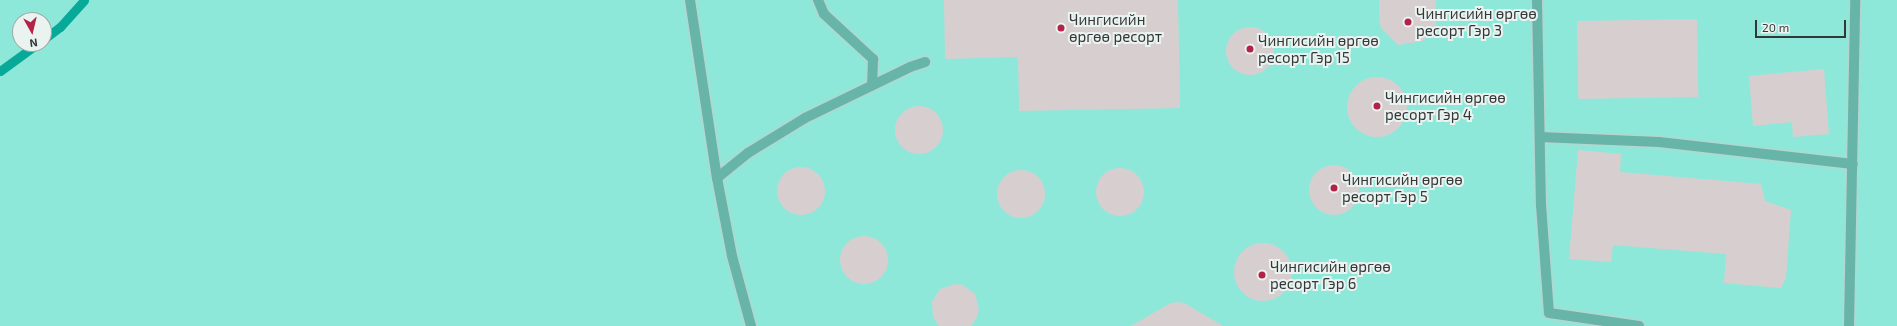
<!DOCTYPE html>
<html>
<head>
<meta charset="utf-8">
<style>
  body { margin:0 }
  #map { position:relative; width:1897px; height:326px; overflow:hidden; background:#ebf3f1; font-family:"Exo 2",sans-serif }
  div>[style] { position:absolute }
  .green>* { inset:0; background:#8ee8d9 }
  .stream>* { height:9px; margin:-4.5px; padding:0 4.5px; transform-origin:4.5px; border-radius:4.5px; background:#07a998 }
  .building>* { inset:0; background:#d7cfcf; transform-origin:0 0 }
  .round { border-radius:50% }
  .roads { filter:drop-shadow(0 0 1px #c6cdcc) drop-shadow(0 0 1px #c6cdcc) }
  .lane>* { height:10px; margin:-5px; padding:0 5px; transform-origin:5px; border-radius:5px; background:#67b5a9 }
  .street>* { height:10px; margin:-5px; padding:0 5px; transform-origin:5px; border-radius:5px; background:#67b5a9 }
  .dots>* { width:11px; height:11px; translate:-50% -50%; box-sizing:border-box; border:2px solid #ebf3f1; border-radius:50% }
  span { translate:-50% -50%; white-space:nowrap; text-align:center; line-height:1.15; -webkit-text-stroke:4px #ebf3f1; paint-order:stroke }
  .poi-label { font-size:15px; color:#343737 }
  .left { translate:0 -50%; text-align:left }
  .north { position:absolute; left:12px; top:12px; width:40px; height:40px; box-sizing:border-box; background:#ebf3f1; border:1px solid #a2a8a7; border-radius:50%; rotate:172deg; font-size:11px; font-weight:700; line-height:16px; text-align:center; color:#343737 }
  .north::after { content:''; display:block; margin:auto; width:14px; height:18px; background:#b42248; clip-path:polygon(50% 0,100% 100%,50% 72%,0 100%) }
  .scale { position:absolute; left:1755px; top:20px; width:91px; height:18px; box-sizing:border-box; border:2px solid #343737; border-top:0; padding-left:5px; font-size:12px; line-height:14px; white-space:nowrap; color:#343737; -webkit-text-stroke:3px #ebf3f1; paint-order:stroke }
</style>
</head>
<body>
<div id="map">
  <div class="green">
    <i style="clip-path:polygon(evenodd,0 0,1897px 0,1897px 326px,0 326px,0 0,20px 20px,44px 20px,44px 44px,20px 44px,20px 20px)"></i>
  </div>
  <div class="stream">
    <i style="left:44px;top:39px;width:20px;rotate:-37deg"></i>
    <i style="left:60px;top:27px;width:36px;rotate:-48deg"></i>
    <i style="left:0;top:71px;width:46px;rotate:-36.1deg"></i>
  </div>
  <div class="building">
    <i style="clip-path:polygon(944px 0,1178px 0,1180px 108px,1019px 111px,1018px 57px,945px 59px)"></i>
    <i style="clip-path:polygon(1379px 0,1436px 0,1436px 26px,1423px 41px,1398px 45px,1381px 28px,1379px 19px)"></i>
    <i style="left:1697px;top:19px;width:78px;height:120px;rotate:89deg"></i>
    <i class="round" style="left:1226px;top:27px;width:48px;height:48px"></i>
    <i style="clip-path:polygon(1824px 69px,1829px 134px,1793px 137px,1792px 122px,1753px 126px,1749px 76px)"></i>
    <i class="round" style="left:1347px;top:77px;width:60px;height:60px"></i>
    <i class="round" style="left:895px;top:106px;width:48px;height:48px"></i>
    <i style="clip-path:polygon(1578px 150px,1621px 154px,1620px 172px,1761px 184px,1765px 201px,1791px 210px,1786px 278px,1781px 288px,1724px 283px,1726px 254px,1613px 245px,1611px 262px,1569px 259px)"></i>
    <i class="round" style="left:1309px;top:165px;width:50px;height:50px"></i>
    <i class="round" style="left:777px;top:167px;width:48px;height:48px"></i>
    <i class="round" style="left:1096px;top:168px;width:48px;height:48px"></i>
    <i class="round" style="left:997px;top:170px;width:48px;height:48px"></i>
    <i class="round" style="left:840px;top:236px;width:48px;height:48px"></i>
    <i class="round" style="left:1234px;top:243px;width:58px;height:58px"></i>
    <i style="clip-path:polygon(955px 284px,963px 285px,975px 294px,979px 309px,977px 317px,971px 326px,939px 326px,933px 317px,932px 302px,940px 289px)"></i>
    <i style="clip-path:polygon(1177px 302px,1184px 303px,1223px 326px,1131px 326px,1169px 304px)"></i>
  </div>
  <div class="roads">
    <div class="lane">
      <i style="left:690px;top:0;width:180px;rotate:81.4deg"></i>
      <i style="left:717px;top:178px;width:79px;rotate:79.1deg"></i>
      <i style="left:732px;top:256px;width:73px;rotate:74.8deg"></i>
      <i style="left:818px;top:0;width:15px;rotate:67deg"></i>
      <i style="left:824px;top:14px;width:67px;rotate:42.6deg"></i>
      <i style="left:873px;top:59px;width:26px;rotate:92deg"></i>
      <i style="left:717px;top:178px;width:40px;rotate:-39deg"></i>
      <i style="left:748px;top:153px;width:67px;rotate:-31.6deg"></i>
      <i style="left:805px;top:118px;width:117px;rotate:-25.9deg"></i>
      <i style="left:910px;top:67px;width:16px;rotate:-18deg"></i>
    </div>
    <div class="street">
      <i style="left:1537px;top:0;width:205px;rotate:88.9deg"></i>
      <i style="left:1541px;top:205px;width:108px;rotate:85.8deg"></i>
      <i style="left:1549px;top:313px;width:91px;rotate:8.2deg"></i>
      <i style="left:1540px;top:137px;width:119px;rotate:2.4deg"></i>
      <i style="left:1659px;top:142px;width:195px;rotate:6.5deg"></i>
      <i style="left:1849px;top:326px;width:326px;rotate:-88.9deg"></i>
    </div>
  </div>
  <div class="dots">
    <i style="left:1408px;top:22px;background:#b42248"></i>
    <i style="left:1061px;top:28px;background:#b42248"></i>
    <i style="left:1250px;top:49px;background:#b42248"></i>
    <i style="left:1377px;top:106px;background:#b42248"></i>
    <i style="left:1334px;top:188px;background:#b42248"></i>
    <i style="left:1262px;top:275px;background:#b42248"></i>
  </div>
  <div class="poi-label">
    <span class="left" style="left:1416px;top:22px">Чингисийн өргөө<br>ресорт Гэр 3</span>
    <span class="left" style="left:1069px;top:28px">Чингисийн<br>өргөө ресорт</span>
    <span class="left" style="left:1258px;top:49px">Чингисийн өргөө<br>ресорт Гэр 15</span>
    <span class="left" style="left:1385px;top:106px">Чингисийн өргөө<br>ресорт Гэр 4</span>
    <span class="left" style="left:1342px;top:188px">Чингисийн өргөө<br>ресорт Гэр 5</span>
    <span class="left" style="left:1270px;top:275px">Чингисийн өргөө<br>ресорт Гэр 6</span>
  </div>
  <div class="north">N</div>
  <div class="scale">20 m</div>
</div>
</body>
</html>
